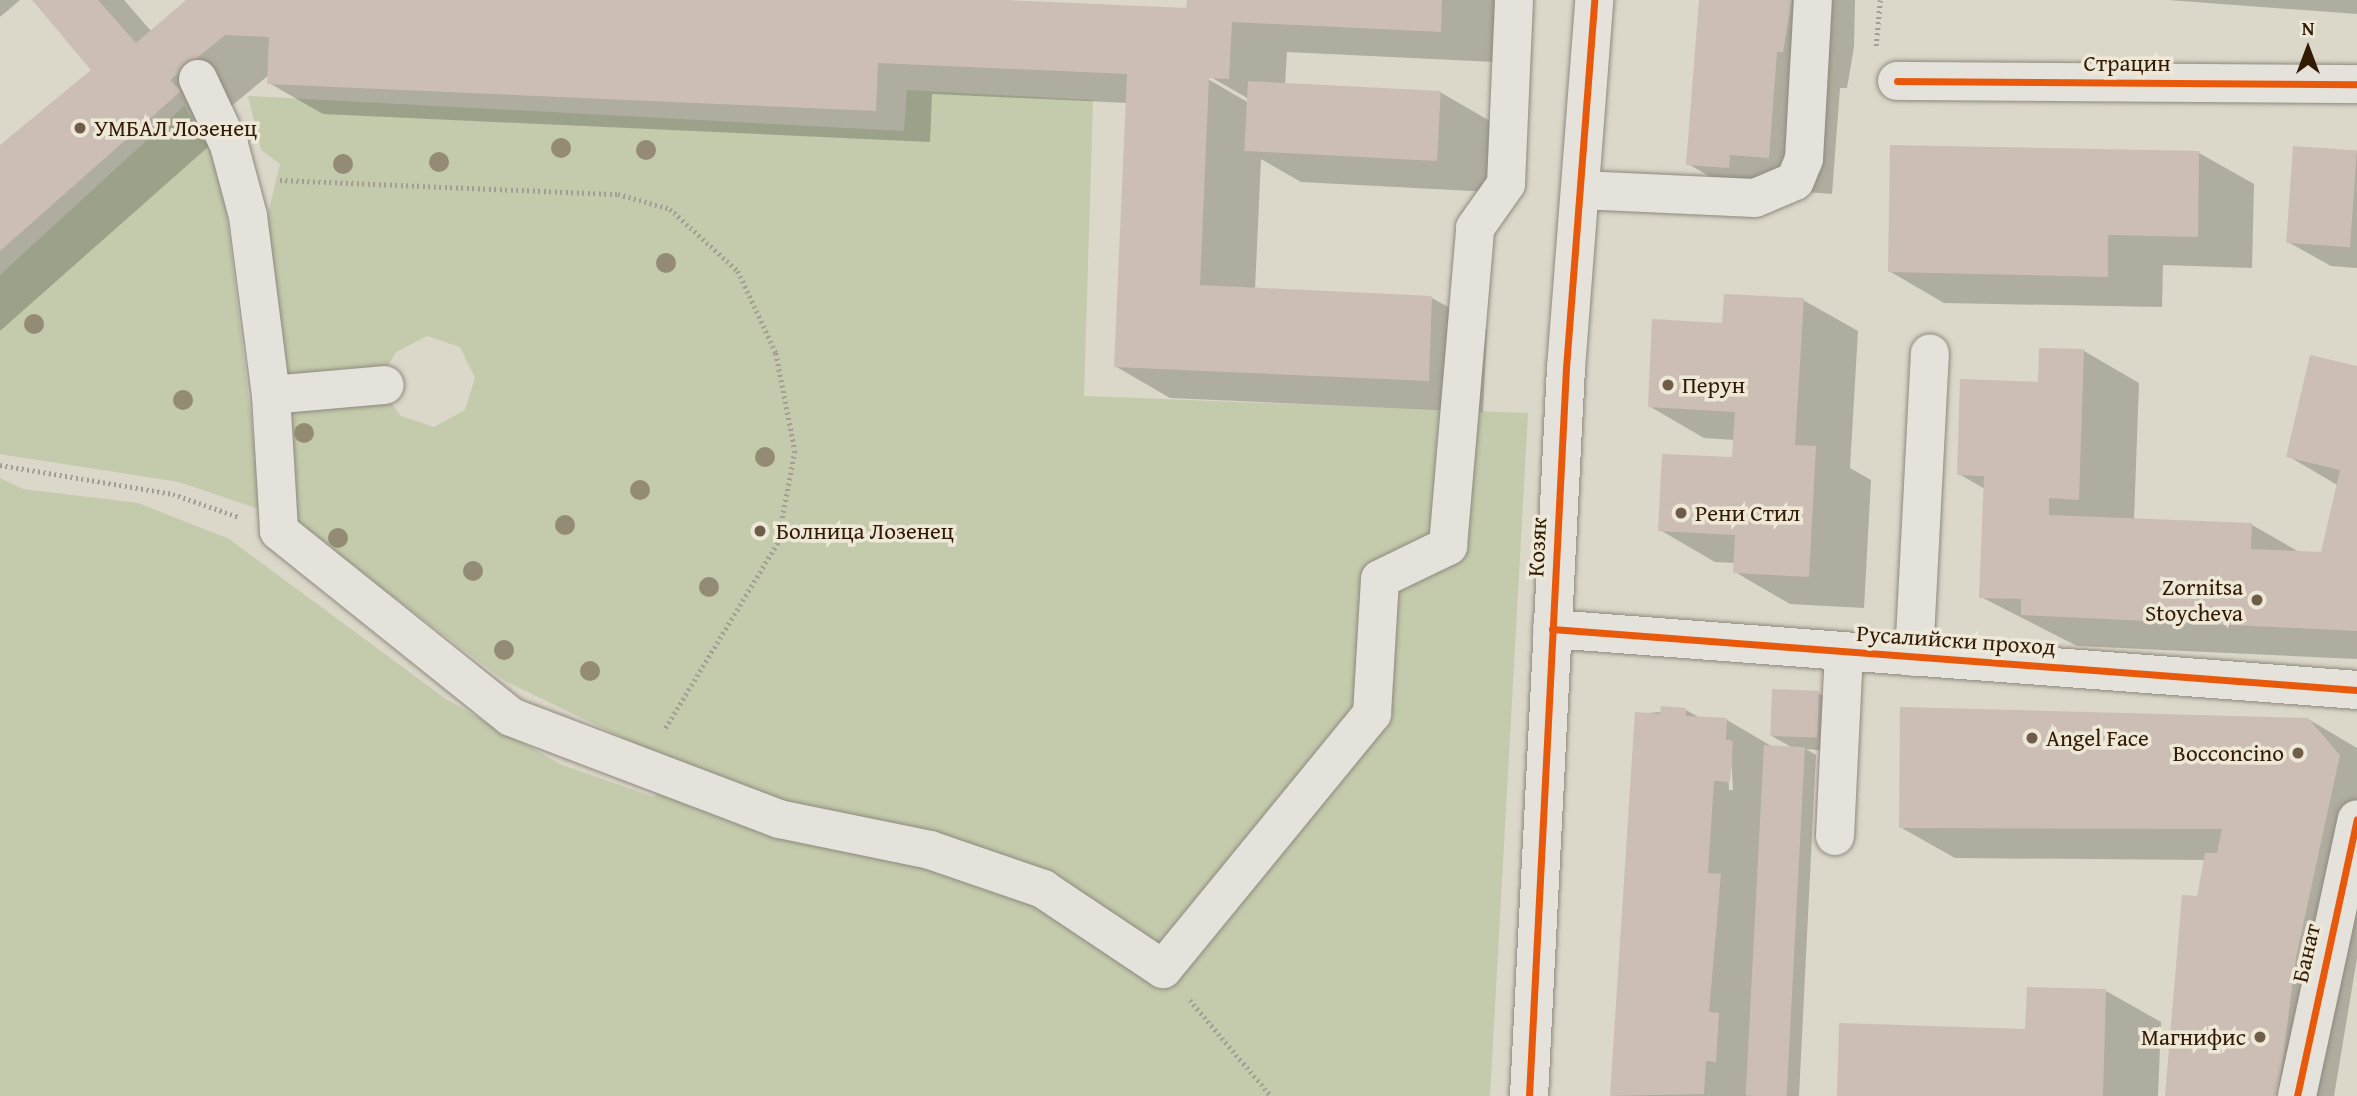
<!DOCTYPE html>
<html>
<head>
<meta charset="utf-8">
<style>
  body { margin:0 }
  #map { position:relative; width:2357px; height:1096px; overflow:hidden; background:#dbd7c9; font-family:"Gentium Book Plus",serif }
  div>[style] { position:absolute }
  .green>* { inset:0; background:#c4caac }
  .shadow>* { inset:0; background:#0003 }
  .building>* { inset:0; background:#ccbeb5; transform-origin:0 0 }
  .path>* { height:4.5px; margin-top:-2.25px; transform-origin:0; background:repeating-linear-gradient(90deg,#a29e96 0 2px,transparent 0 5.5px) }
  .roads { filter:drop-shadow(0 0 2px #8f897e) drop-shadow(0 0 2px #8f897e) }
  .minor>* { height:38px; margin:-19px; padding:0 19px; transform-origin:19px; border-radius:19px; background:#e4e2db }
  .cycleway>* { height:7px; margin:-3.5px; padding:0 3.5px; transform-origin:3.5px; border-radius:3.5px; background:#e8590c }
  .trees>* { width:20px; height:20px; margin:-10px; border-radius:50%; background:#948b74 }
  .dots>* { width:19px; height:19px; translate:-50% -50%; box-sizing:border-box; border:4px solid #ede8d7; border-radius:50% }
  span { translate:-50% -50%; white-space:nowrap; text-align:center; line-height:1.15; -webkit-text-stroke:7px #ede8d7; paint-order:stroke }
  .street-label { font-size:23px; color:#331b03 }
  .poi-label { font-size:23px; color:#331b03 }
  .left { translate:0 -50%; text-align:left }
  .right { translate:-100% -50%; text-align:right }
  .north { position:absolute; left:2273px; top:14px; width:70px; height:70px; -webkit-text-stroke:5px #ede8d7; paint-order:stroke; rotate:0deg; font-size:19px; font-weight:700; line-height:28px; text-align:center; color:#331b03 }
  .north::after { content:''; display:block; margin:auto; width:24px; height:32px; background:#331b03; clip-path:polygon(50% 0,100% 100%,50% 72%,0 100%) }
</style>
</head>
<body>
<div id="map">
  <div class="green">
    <i style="clip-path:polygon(evenodd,907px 90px,1093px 100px,1084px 396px,1528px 413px,1490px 1096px,0 1096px,0 478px,23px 489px,138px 503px,229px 539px,446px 699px,562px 765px,654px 797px,677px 764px,505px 681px,293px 521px,266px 266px,269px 210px,280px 164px,261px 150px,248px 96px,904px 131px,907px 90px,427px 336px,460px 347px,475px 378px,465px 410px,434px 427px,401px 416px,390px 402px,387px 368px,396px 352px,427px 336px)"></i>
    <i style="clip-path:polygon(184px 106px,221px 168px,262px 510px,179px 482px,0 454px,0 275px)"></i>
  </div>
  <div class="shadow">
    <i style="clip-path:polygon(0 0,20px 0,0 17px)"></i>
    <i style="clip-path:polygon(evenodd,34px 0,124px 0,152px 32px,189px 0,966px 0,1188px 10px,1189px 0,1498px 0,1495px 62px,1287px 52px,1285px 84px,1440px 92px,1495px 124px,1491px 192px,1301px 182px,1261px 159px,1255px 290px,1432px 298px,1487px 329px,1483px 412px,1170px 398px,1115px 366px,1128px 103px,932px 94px,930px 142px,323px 114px,269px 83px,269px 75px,224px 112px,234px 124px,0 331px,0 147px,93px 70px,34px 0,1202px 72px,1249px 99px,1249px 103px,1201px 75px,1202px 72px)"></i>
    <i style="clip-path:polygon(1701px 0,1855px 0,1854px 47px,1847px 88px,1840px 88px,1832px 194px,1793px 191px,1792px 204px,1752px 200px,1688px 164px)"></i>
    <i style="clip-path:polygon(2168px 0,2357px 0,2357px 14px)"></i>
    <i style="clip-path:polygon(2357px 152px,2357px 268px,2331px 266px,2288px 242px)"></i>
    <i style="clip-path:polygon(2199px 153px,2254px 184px,2252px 268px,2163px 265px,2162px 307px,1944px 303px,1889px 271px)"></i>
    <i style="clip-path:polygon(1803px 300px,1858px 331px,1850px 468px,1871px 480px,1864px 608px,1790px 604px,1735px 572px,1735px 563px,1715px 562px,1660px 530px,1734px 459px,1735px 440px,1704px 438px,1649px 406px,1724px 325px)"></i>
    <i style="clip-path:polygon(2084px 351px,2139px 383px,2134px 520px,2252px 525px,2301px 553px,2322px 554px,2339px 486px,2288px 456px,2357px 368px,2357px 659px,2077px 646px,1981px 597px,1985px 489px,1959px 474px,2039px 384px)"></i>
    <i style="clip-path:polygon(evenodd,1818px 693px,1842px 707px,1839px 752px,1806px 749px,1816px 755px,1799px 1096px,1612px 1096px,1636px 714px,1686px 710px,1702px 719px,1727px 720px,1773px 747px,1793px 748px,1770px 735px,1818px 693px,1727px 740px,1730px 740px,1733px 790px,1729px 790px,1727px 740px)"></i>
    <i style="clip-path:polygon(2308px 719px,2357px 748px,2357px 958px,2334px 1096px,2168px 1096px,2206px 860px,1955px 858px,1900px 827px)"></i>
    <i style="clip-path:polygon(2106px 991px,2161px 1022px,2158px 1096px,1838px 1096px,2027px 1031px)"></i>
  </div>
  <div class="building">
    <i style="clip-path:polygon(32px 0,98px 0,136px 43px,186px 0,1004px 0,1186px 8px,1187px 0,1442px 0,1441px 32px,1232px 22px,1229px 79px,1209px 78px,1200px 285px,1432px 296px,1429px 381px,1114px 367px,1127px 74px,878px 63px,876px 111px,267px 84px,269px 37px,225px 35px,170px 80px,181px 91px,0 251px,0 145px,91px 70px)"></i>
    <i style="clip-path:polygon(1699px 0,1792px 0,1783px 52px,1777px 52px,1769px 158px,1730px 155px,1729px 168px,1686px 165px)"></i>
    <i style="left:1248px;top:81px;width:193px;height:70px;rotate:3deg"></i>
    <i style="clip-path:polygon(1890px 145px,2199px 151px,2198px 237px,2108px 235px,2108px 277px,1888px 272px)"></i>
    <i style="left:2293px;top:146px;width:64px;height:97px;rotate:4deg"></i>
    <i style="clip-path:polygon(1724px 294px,1804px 298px,1795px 445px,1816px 446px,1809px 577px,1733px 573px,1735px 535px,1658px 531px,1662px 454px,1732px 457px,1735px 412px,1648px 407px,1652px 319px,1722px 323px)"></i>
    <i style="clip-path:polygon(2039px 348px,2084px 349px,2079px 500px,2049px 498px,2049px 515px,2252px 523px,2251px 549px,2321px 552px,2340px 470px,2286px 457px,2310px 355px,2357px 366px,2357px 631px,2021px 615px,2021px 599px,1979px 598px,1984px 476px,1957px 475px,1960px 379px,2038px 382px)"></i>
    <i style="left:1772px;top:689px;width:47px;height:47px;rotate:2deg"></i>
    <i style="clip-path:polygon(1661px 706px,1686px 708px,1686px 716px,1727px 718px,1726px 740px,1733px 741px,1730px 782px,1714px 781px,1708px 873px,1721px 874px,1709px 1012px,1719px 1013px,1716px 1062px,1706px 1061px,1704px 1094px,1610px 1096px,1635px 712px,1660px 714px)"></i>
    <i style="clip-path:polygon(1900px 707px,2308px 718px,2340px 755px,2296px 957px,2278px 1096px,2165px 1096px,2182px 895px,2197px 896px,2205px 853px,2217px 853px,2222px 829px,1899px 828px)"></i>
    <i style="left:1764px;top:745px;width:41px;height:351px;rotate:3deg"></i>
    <i style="clip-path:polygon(2027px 987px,2106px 989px,2103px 1096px,1837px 1096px,1839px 1023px,2025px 1029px)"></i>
  </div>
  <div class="path">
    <i style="left:1876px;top:46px;width:46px;rotate:-85deg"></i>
    <i style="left:280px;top:180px;width:338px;rotate:2.4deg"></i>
    <i style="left:618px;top:194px;width:54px;rotate:16.1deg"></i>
    <i style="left:670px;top:209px;width:92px;rotate:42.4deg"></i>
    <i style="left:738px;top:271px;width:90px;rotate:65.1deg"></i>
    <i style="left:776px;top:353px;width:100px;rotate:79deg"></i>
    <i style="left:795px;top:451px;width:94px;rotate:100.5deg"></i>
    <i style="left:778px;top:543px;width:220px;rotate:121.2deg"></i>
    <i style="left:0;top:465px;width:175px;rotate:9.5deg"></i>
    <i style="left:173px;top:494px;width:70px;rotate:19.2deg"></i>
    <i style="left:1190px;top:1000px;width:126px;rotate:49.8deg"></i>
  </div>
  <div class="roads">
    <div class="minor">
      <i style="left:198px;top:79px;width:73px;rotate:64.8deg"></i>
      <i style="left:229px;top:145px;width:73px;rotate:75deg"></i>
      <i style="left:248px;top:216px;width:180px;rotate:82.7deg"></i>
      <i style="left:271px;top:395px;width:136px;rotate:86.6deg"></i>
      <i style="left:279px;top:531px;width:297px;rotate:38.7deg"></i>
      <i style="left:511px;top:717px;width:287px;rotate:20.8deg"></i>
      <i style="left:779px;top:819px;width:154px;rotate:11.6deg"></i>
      <i style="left:930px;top:850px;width:120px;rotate:19deg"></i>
      <i style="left:1043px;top:889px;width:144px;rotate:33.7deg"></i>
      <i style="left:1163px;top:969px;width:330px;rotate:-50.7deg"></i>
      <i style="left:1372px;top:714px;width:135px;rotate:-86.6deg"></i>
      <i style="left:1380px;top:579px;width:76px;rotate:-25.9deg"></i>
      <i style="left:1448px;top:546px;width:319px;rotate:-85.1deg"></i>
      <i style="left:1475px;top:228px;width:54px;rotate:-54.8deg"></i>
      <i style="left:1506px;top:184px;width:184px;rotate:-87.5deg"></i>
      <i style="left:1897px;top:81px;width:460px;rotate:0.4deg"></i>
      <i style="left:1580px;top:190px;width:175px;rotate:2.6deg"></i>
      <i style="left:1755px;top:198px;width:43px;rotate:-23deg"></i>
      <i style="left:1795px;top:181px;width:24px;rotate:-68deg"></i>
      <i style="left:1804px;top:159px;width:159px;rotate:-86.8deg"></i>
      <i style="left:271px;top:395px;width:114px;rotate:-5deg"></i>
      <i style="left:1552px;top:629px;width:807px;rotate:4.33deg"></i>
      <i style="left:1914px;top:657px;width:304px;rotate:-87deg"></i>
      <i style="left:1835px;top:836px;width:185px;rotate:-87.2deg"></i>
      <i style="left:1529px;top:1096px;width:729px;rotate:-87.09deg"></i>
      <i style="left:1566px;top:368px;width:369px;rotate:-85.6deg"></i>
      <i style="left:2297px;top:1096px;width:283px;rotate:-77.8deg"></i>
    </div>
  </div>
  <div class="cycleway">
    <i style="left:1897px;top:81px;width:460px;rotate:0.4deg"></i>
    <i style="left:1552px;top:629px;width:807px;rotate:4.33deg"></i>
    <i style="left:1529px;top:1096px;width:729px;rotate:-87.09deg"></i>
    <i style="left:1566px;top:368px;width:369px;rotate:-85.6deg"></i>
    <i style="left:2297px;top:1096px;width:283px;rotate:-77.8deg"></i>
  </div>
  <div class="trees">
    <i style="left:561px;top:148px"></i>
    <i style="left:646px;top:150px"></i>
    <i style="left:439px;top:162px"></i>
    <i style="left:343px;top:164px"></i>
    <i style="left:666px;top:263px"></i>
    <i style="left:34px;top:324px"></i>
    <i style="left:183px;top:400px"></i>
    <i style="left:304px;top:433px"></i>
    <i style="left:765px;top:457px"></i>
    <i style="left:640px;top:490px"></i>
    <i style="left:565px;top:525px"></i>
    <i style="left:338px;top:538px"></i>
    <i style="left:473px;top:571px"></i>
    <i style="left:709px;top:587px"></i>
    <i style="left:504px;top:650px"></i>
    <i style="left:590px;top:671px"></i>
  </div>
  <div class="dots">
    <i style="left:80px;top:128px;background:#6e5d48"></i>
    <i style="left:1668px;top:385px;background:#6e5d48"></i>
    <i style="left:1681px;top:513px;background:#6e5d48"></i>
    <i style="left:760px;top:531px;background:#6e5d48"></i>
    <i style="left:2257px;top:600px;background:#6e5d48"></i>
    <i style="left:2032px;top:738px;background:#6e5d48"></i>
    <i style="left:2298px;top:753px;background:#6e5d48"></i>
    <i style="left:2260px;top:1037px;background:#6e5d48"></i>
  </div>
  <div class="street-label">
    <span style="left:2127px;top:63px">Страцин</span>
    <span style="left:1537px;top:547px;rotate:-87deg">Козяк</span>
    <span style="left:1956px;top:640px;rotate:4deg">Русалийски проход</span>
    <span style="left:2306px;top:953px;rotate:-77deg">Банат</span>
  </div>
  <div class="poi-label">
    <span class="left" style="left:94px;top:128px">УМБАЛ Лозенец</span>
    <span class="left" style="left:1682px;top:385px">Перун</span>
    <span class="left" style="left:1695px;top:513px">Рени Стил</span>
    <span class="left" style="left:776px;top:531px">Болница Лозенец</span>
    <span class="right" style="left:2243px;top:600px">Zornitsa<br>Stoycheva</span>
    <span class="left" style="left:2046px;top:738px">Angel Face</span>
    <span class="right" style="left:2284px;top:753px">Bocconcino</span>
    <span class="right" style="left:2246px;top:1037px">Магнифис</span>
  </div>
  <div class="north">N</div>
</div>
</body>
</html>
